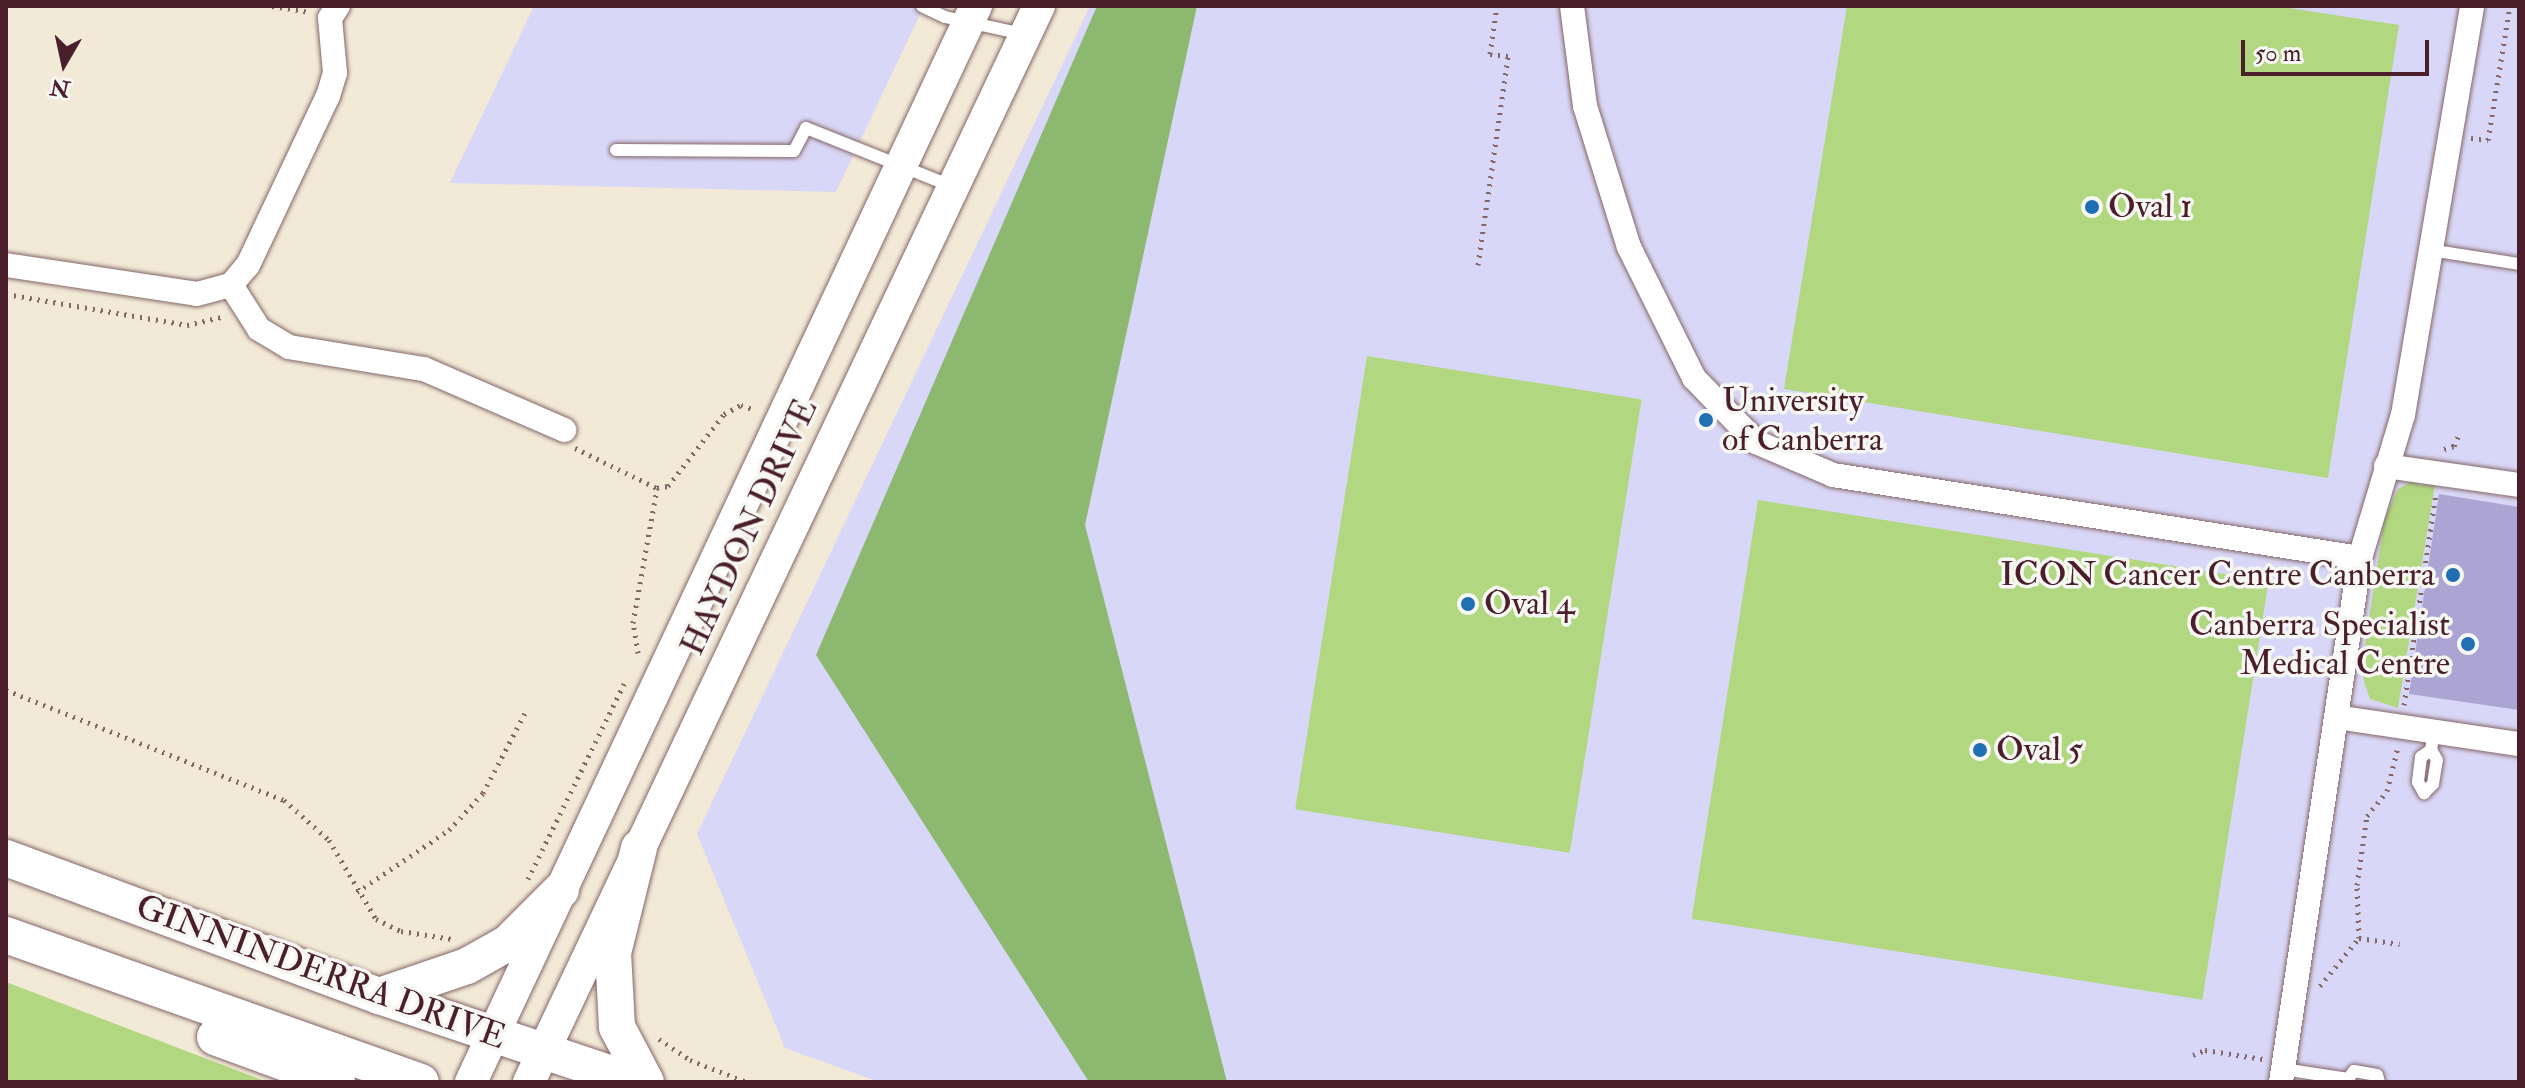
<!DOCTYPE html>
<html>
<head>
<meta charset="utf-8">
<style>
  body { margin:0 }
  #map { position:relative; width:2525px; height:1088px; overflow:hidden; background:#f2ead7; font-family:"IM FELL Double Pica",serif }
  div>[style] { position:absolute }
  .built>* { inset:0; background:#d9d7f7 }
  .green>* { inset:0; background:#b1d781; transform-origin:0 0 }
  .forest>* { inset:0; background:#8cb86f }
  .building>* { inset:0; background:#aca4d3 }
  .path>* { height:5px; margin-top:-2.5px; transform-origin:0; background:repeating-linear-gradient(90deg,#856667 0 2px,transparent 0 8px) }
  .roads { filter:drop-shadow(0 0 2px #856667) drop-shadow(0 0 2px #856667) }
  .lane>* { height:12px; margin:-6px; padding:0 6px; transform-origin:6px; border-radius:6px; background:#fff }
  .street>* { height:24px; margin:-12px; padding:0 12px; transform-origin:12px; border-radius:12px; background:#fff }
  .secondary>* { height:32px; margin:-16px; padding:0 16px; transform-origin:16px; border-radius:16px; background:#fff }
  .primary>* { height:36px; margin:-18px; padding:0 18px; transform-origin:18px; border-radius:18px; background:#fff }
  .dots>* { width:22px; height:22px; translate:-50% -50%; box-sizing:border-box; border:4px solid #f6f6f2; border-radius:50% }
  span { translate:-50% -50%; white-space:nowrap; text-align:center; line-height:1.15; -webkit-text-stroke:7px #f6f6f2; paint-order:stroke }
  .poi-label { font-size:34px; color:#4a1f2b }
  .left { translate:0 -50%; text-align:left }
  .right { translate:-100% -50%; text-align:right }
  .street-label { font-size:34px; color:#4a1f2b }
  .frame { position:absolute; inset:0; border:8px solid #4a1f2b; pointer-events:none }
  .north { position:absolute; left:24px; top:24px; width:80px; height:80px; -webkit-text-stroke:6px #f6f6f2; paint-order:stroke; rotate:189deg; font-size:22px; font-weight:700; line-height:32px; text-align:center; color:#4a1f2b }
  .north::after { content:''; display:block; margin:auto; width:28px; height:36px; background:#4a1f2b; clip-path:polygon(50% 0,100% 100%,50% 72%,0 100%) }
  .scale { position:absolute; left:2241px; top:40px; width:188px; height:36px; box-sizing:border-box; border:4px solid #4a1f2b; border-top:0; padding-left:10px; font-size:24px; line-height:28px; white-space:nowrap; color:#4a1f2b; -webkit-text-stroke:6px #f6f6f2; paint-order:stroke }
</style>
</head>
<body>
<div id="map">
  <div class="built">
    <i style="clip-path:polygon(534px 6px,924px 6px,836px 192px,450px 183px)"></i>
    <i style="clip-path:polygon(1090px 6px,2519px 6px,2519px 1082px,879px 1082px,785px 1048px,697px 834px)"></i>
  </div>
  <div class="green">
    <i style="clip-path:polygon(1847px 6px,2277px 6px,2399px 25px,2328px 478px,1784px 389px)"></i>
    <i style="left:1367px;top:356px;width:278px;height:459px;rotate:9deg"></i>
    <i style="clip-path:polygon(2418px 478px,2418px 485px,2435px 485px,2398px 708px,2370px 699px,2361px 672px,2384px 521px,2398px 489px)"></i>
    <i style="left:1758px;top:500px;width:517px;height:424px;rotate:9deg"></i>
    <i style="clip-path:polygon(6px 982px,267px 1082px,6px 1082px)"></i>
  </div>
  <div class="forest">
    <i style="clip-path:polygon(1097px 6px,1197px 6px,1085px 525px,1227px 1082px,1089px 1082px,816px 655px)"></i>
  </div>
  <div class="building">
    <i style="clip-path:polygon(2439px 494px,2519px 507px,2519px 710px,2409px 694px)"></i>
  </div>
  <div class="path">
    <i style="left:272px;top:6px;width:39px;rotate:9deg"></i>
    <i style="left:2471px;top:138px;width:17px;rotate:7deg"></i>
    <i style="left:2488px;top:140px;width:136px;rotate:-80.7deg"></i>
    <i style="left:1478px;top:265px;width:211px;rotate:-81.8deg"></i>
    <i style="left:1508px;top:56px;width:18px;rotate:-174deg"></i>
    <i style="left:1490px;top:54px;width:49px;rotate:-81.7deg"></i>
    <i style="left:6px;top:294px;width:184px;rotate:9.7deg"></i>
    <i style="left:187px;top:325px;width:37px;rotate:-13deg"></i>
    <i style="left:575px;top:448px;width:91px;rotate:26deg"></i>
    <i style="left:2444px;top:449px;width:10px;rotate:-17deg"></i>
    <i style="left:2454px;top:446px;width:15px;rotate:-67deg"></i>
    <i style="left:638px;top:653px;width:30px;rotate:-99deg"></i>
    <i style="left:633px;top:623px;width:137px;rotate:-79.9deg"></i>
    <i style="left:657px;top:488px;width:11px;rotate:-10deg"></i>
    <i style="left:668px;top:486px;width:91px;rotate:-52.1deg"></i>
    <i style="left:724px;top:414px;width:19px;rotate:-28deg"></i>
    <i style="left:741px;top:405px;width:15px;rotate:20deg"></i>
    <i style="left:6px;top:690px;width:299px;rotate:21.6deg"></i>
    <i style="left:284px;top:800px;width:60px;rotate:41.6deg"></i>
    <i style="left:329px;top:840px;width:92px;rotate:59.3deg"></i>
    <i style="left:376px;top:919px;width:28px;rotate:26deg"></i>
    <i style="left:401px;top:931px;width:52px;rotate:8.9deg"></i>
    <i style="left:2404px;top:705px;width:213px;rotate:-81.4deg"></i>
    <i style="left:528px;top:879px;width:222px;rotate:-63.8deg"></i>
    <i style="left:357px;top:892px;width:111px;rotate:-34deg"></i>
    <i style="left:449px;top:830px;width:50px;rotate:-47.4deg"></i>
    <i style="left:483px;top:793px;width:93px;rotate:-62.3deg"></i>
    <i style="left:2359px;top:938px;width:41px;rotate:8.3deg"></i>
    <i style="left:2320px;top:986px;width:62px;rotate:-50.9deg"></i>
    <i style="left:2359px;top:938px;width:53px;rotate:-92.2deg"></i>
    <i style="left:2357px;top:885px;width:70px;rotate:-81.8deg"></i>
    <i style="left:2367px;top:816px;width:32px;rotate:-51deg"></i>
    <i style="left:2387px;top:791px;width:45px;rotate:-76deg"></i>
    <i style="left:659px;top:1039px;width:37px;rotate:34deg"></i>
    <i style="left:690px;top:1060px;width:61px;rotate:21.1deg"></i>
    <i style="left:2193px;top:1055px;width:13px;rotate:-23deg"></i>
    <i style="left:2205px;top:1050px;width:59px;rotate:8.8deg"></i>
  </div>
  <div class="roads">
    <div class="lane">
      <i style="left:922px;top:6px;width:25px;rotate:26deg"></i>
      <i style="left:945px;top:17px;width:79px;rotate:12.4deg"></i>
      <i style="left:616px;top:150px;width:178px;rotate:0.3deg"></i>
      <i style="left:794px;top:151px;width:26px;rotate:-62deg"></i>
      <i style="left:806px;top:128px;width:156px;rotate:21.8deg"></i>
      <i style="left:2430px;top:250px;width:90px;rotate:8.9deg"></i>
      <i style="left:2431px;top:750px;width:12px;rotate:145deg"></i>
      <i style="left:2421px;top:757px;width:25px;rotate:97deg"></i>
      <i style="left:2418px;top:782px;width:13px;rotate:61deg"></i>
      <i style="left:2424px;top:793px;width:13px;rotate:-45deg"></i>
      <i style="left:2433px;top:784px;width:24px;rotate:-81deg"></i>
      <i style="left:2437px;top:760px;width:12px;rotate:-121deg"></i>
      <i style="left:2431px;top:750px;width:19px;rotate:-81deg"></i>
      <i style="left:2283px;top:1069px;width:66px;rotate:8.7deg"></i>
      <i style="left:2348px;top:1079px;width:10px;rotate:-53deg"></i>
      <i style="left:2354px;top:1071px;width:23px;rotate:10deg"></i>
      <i style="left:2377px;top:1075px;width:7px;rotate:74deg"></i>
    </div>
    <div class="street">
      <i style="left:1572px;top:6px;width:101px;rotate:82.6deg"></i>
      <i style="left:1585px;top:106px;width:148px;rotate:72.7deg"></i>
      <i style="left:1629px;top:247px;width:146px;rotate:63.6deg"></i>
      <i style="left:1694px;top:378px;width:89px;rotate:45.9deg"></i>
      <i style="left:1756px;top:442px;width:84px;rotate:23.2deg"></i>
      <i style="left:1833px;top:475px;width:533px;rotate:8.95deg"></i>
      <i style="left:6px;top:265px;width:193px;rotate:8.6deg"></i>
      <i style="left:197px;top:294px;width:35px;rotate:-15deg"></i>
      <i style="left:231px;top:285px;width:26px;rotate:-50deg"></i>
      <i style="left:248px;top:265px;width:187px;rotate:-64.7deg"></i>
      <i style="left:328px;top:96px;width:24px;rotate:-73deg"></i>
      <i style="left:335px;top:73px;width:55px;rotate:-95.2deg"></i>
      <i style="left:330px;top:18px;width:14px;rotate:-56deg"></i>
      <i style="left:231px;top:285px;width:52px;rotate:57.5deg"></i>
      <i style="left:259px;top:329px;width:35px;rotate:31deg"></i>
      <i style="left:289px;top:347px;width:137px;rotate:9.3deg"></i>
      <i style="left:424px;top:369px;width:153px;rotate:23.5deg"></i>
      <i style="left:2386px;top:466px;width:134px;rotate:8.1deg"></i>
      <i style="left:2336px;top:717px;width:185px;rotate:8.4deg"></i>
      <i style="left:2281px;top:1082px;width:530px;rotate:-81.43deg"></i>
      <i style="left:2360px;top:558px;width:149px;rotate:-73.3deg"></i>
      <i style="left:2403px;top:415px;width:415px;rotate:-80.4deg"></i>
    </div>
    <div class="secondary">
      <i style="left:471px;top:1082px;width:1189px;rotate:-64.86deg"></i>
      <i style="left:529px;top:1082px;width:1191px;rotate:-64.64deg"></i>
    </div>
    <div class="primary">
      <i style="left:639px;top:848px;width:108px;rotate:103.9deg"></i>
      <i style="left:613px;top:953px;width:74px;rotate:86.9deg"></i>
      <i style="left:617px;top:1027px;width:62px;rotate:62.2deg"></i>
      <i style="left:6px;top:858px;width:398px;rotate:20.3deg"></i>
      <i style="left:379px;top:996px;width:271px;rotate:18.5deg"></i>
      <i style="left:6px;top:935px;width:440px;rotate:19.5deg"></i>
      <i style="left:379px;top:996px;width:93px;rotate:-18.8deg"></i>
      <i style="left:467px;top:966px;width:47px;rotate:-29.3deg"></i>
      <i style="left:508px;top:943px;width:75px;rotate:-45deg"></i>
      <i style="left:215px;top:1037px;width:130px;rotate:20.2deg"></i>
    </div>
  </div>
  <div class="dots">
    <i style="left:2092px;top:207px;background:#1f6fb2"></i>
    <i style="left:1706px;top:420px;background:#1f6fb2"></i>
    <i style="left:2453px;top:575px;background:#1f6fb2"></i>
    <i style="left:1468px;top:604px;background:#1f6fb2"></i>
    <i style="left:2468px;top:644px;background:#1f6fb2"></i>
    <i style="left:1980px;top:750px;background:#1f6fb2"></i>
  </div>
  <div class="poi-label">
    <span class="left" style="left:2108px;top:207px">Oval 1</span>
    <span class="left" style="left:1722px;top:420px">University<br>of Canberra</span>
    <span class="right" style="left:2435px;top:575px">ICON Cancer Centre Canberra</span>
    <span class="left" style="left:1484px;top:604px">Oval 4</span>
    <span class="right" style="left:2450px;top:644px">Canberra Specialist<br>Medical Centre</span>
    <span class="left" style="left:1996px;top:750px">Oval 5</span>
  </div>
  <div class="street-label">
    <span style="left:749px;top:527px;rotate:-65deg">HAYDON DRIVE</span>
    <span style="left:321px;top:972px;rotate:20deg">GINNINDERRA DRIVE</span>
  </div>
  <div class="frame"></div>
  <div class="north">N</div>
  <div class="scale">50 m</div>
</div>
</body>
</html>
